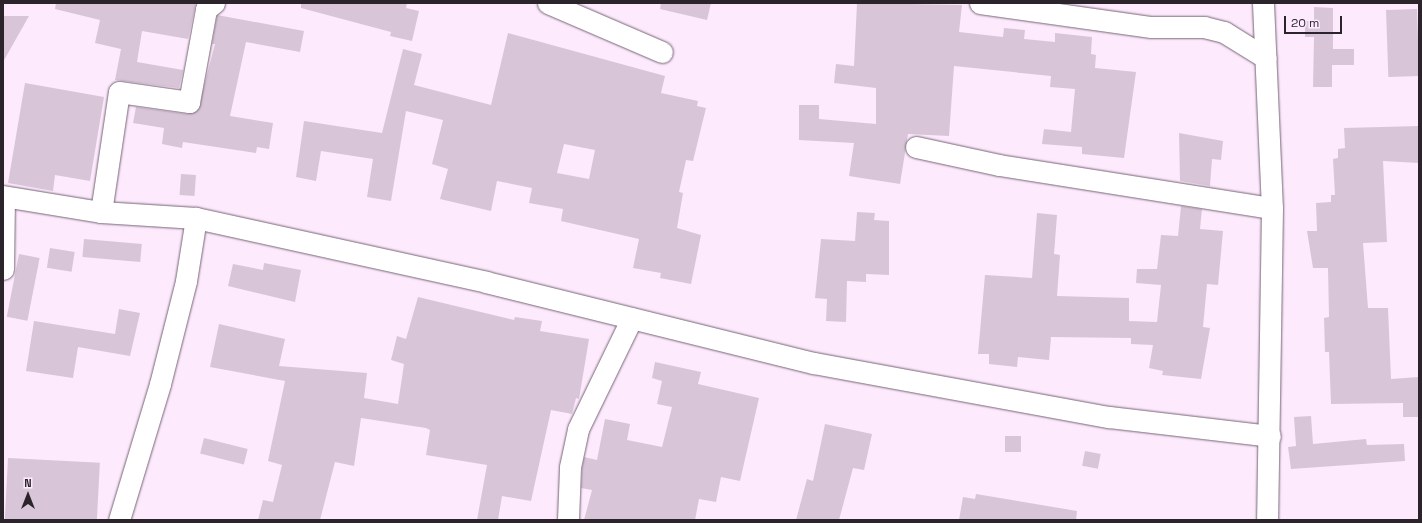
<!DOCTYPE html>
<html>
<head>
<meta charset="utf-8">
<style>
  body { margin:0 }
  #map { position:relative; width:1422px; height:523px; overflow:hidden; background:#fdeafd; font-family:"Space Grotesk",sans-serif }
  div>[style] { position:absolute }
  .building>* { inset:0; background:#d8c6d8; transform-origin:0 0 }
  .roads { filter:drop-shadow(0 0 1px #766575) drop-shadow(0 0 1px #766575) }
  .minor>* { height:21px; margin:-10.5px; padding:0 10.5px; transform-origin:10.5px; border-radius:10.5px; background:#fff }
  span { translate:-50% -50%; white-space:nowrap; text-align:center; line-height:1.15; -webkit-text-stroke:4px #fdeafd; paint-order:stroke }
  .frame { position:absolute; inset:0; border:4px solid #2b242b; pointer-events:none }
  .north { position:absolute; left:8px; top:475px; width:40px; height:40px; -webkit-text-stroke:3px #fdeafd; paint-order:stroke; rotate:0deg; font-size:11px; font-weight:700; line-height:16px; text-align:center; color:#2b242b }
  .north::after { content:''; display:block; margin:auto; width:14px; height:18px; background:#2b242b; clip-path:polygon(50% 0,100% 100%,50% 72%,0 100%) }
  .scale { position:absolute; left:1284px; top:16px; width:58px; height:18px; box-sizing:border-box; border:2px solid #2b242b; border-top:0; padding-left:5px; font-size:12px; line-height:14px; white-space:nowrap; color:#2b242b; -webkit-text-stroke:3px #fdeafd; paint-order:stroke }
</style>
</head>
<body>
<div id="map">
  <div class="building">
    <i style="clip-path:polygon(56px 3px,196px 3px,188px 39px,142px 31px,137px 62px,183px 70px,179px 88px,115px 80px,121px 49px,95px 43px,100px 20px,55px 9px)"></i>
    <i style="clip-path:polygon(301px 3px,407px 3px,406px 8px,419px 11px,412px 41px,390px 36px,391px 32px,301px 8px)"></i>
    <i style="clip-path:polygon(661px 3px,711px 3px,707px 20px,660px 9px)"></i>
    <i style="clip-path:polygon(857px 3px,962px 5px,959px 32px,1003px 37px,1004px 28px,1025px 30px,1024px 39px,1055px 42px,1055px 33px,1092px 37px,1091px 54px,1096px 55px,1095px 68px,1136px 72px,1124px 158px,1082px 154px,1082px 147px,1042px 144px,1044px 129px,1071px 132px,1075px 89px,1050px 87px,1051px 76px,954px 66px,949px 136px,908px 134px,900px 184px,849px 176px,854px 143px,799px 140px,799px 105px,819px 105px,819px 119px,876px 124px,876px 88px,834px 83px,836px 64px,854px 66px)"></i>
    <i style="clip-path:polygon(1314px 7px,1333px 8px,1333px 49px,1354px 49px,1354px 65px,1332px 65px,1332px 87px,1313px 87px,1314px 37px,1305px 37px,1305px 21px,1314px 21px)"></i>
    <i style="left:1417px;top:9px;width:67px;height:31px;rotate:88deg"></i>
    <i style="clip-path:polygon(217px 15px,304px 31px,300px 52px,246px 42px,230px 116px,273px 123px,269px 149px,257px 147px,256px 153px,183px 142px,182px 148px,162px 144px,164px 128px,133px 123px,136px 107px,187px 114px,198px 109px,215px 44px,212px 44px)"></i>
    <i style="clip-path:polygon(3px 16px,29px 16px,3px 62px)"></i>
    <i style="clip-path:polygon(evenodd,508px 33px,665px 76px,661px 93px,698px 101px,697px 106px,706px 108px,693px 161px,686px 160px,679px 192px,683px 193px,677px 228px,701px 235px,691px 284px,660px 278px,661px 273px,633px 268px,639px 239px,561px 221px,563px 209px,529px 203px,532px 188px,497px 181px,491px 211px,440px 199px,448px 169px,432px 164px,443px 120px,406px 111px,391px 201px,367px 197px,373px 159px,321px 151px,316px 181px,296px 177px,304px 121px,382px 133px,403px 49px,422px 54px,414px 85px,491px 105px,508px 33px,564px 144px,595px 150px,589px 179px,557px 173px,564px 144px)"></i>
    <i style="clip-path:polygon(25px 83px,104px 97px,90px 181px,55px 175px,53px 191px,8px 183px)"></i>
    <i style="clip-path:polygon(1419px 126px,1419px 163px,1383px 161px,1387px 242px,1363px 243px,1368px 308px,1388px 308px,1391px 379px,1419px 377px,1419px 417px,1403px 417px,1403px 403px,1331px 404px,1329px 352px,1325px 352px,1324px 318px,1329px 317px,1328px 268px,1313px 268px,1307px 231px,1317px 231px,1316px 203px,1331px 202px,1331px 195px,1335px 195px,1333px 159px,1338px 158px,1338px 149px,1345px 148px,1344px 128px)"></i>
    <i style="clip-path:polygon(1179px 133px,1223px 141px,1221px 160px,1212px 159px,1210px 186px,1180px 181px)"></i>
    <i style="left:181px;top:174px;width:15px;height:21px;rotate:4deg"></i>
    <i style="clip-path:polygon(1181px 206px,1202px 209px,1200px 229px,1223px 231px,1218px 285px,1207px 284px,1203px 327px,1210px 328px,1201px 379px,1162px 375px,1163px 371px,1149px 368px,1153px 345px,1131px 344px,1131px 338px,1051px 337px,1049px 360px,1018px 357px,1017px 367px,989px 364px,989px 354px,978px 354px,985px 275px,1032px 278px,1037px 213px,1057px 215px,1054px 254px,1060px 255px,1057px 296px,1129px 298px,1129px 321px,1157px 322px,1161px 285px,1136px 283px,1137px 269px,1157px 269px,1161px 235px,1178px 236px)"></i>
    <i style="clip-path:polygon(857px 212px,875px 213px,874px 220px,889px 221px,889px 275px,866px 274px,866px 282px,847px 281px,846px 322px,826px 321px,827px 299px,815px 298px,821px 239px,855px 241px)"></i>
    <i style="left:84px;top:239px;width:58px;height:18px;rotate:5deg"></i>
    <i style="left:50px;top:248px;width:25px;height:20px;rotate:9deg"></i>
    <i style="left:19px;top:254px;width:21px;height:64px;rotate:11deg"></i>
    <i style="clip-path:polygon(264px 263px,301px 270px,295px 302px,228px 286px,233px 264px,263px 270px)"></i>
    <i style="clip-path:polygon(418px 297px,514px 320px,515px 317px,542px 321px,540px 331px,589px 339px,579px 399px,576px 398px,572px 414px,551px 410px,531px 501px,502px 496px,498px 520px,477px 520px,487px 465px,426px 455px,430px 430px,426px 428px,361px 418px,354px 466px,335px 462px,320px 520px,258px 520px,263px 500px,273px 502px,282px 465px,268px 461px,285px 381px,210px 367px,219px 324px,285px 339px,279px 366px,367px 373px,364px 398px,398px 404px,404px 364px,391px 360px,397px 336px,406px 339px)"></i>
    <i style="clip-path:polygon(119px 309px,140px 313px,130px 356px,78px 347px,73px 378px,26px 371px,34px 321px,115px 334px)"></i>
    <i style="clip-path:polygon(655px 362px,701px 372px,698px 384px,759px 398px,740px 481px,721px 477px,716px 502px,699px 499px,695px 520px,584px 520px,592px 490px,581px 488px,582px 468px,584px 457px,597px 460px,605px 419px,630px 424px,627px 440px,662px 447px,672px 407px,657px 404px,662px 381px,652px 378px)"></i>
    <i style="clip-path:polygon(1311px 416px,1313px 444px,1366px 439px,1367px 445px,1404px 444px,1405px 461px,1291px 469px,1288px 447px,1296px 446px,1294px 417px)"></i>
    <i style="clip-path:polygon(825px 424px,872px 434px,864px 470px,853px 468px,839px 520px,796px 520px,807px 479px,813px 481px)"></i>
    <i style="left:1005px;top:436px;width:16px;height:16px"></i>
    <i style="left:204px;top:438px;width:45px;height:16px;rotate:14deg"></i>
    <i style="left:1085px;top:451px;width:16px;height:15px;rotate:11deg"></i>
    <i style="left:8px;top:458px;width:92px;height:62px;rotate:3deg"></i>
    <i style="clip-path:polygon(976px 494px,1077px 511px,1076px 520px,959px 520px,963px 497px,975px 499px)"></i>
  </div>
  <div class="roads">
    <div class="minor">
      <i style="left:548px;top:3px;width:124px;rotate:23.3deg"></i>
      <i style="left:980px;top:3px;width:173px;rotate:8deg"></i>
      <i style="left:1151px;top:27px;width:53px"></i>
      <i style="left:1204px;top:27px;width:21px;rotate:14deg"></i>
      <i style="left:1224px;top:32px;width:49px;rotate:31.8deg"></i>
      <i style="left:1263px;top:3px;width:205px;rotate:87.5deg"></i>
      <i style="left:1272px;top:208px;width:312px;rotate:90.9deg"></i>
      <i style="left:916px;top:147px;width:85px;rotate:12.2deg"></i>
      <i style="left:999px;top:165px;width:276px;rotate:9deg"></i>
      <i style="left:3px;top:196px;width:99px;rotate:9.3deg"></i>
      <i style="left:101px;top:212px;width:95px;rotate:3.6deg"></i>
      <i style="left:196px;top:218px;width:297px;rotate:12.4deg"></i>
      <i style="left:486px;top:282px;width:338px;rotate:13.9deg"></i>
      <i style="left:814px;top:363px;width:300px;rotate:10.4deg"></i>
      <i style="left:1109px;top:417px;width:162px;rotate:6.7deg"></i>
      <i style="left:101px;top:212px;width:121px;rotate:-81.5deg"></i>
      <i style="left:119px;top:92px;width:71px;rotate:8.1deg"></i>
      <i style="left:189px;top:102px;width:95px;rotate:-79.6deg"></i>
      <i style="left:206px;top:9px;width:10px;rotate:-37deg"></i>
      <i style="left:3px;top:269px;width:72px;rotate:-89.2deg"></i>
      <i style="left:119px;top:520px;width:142px;rotate:-73.2deg"></i>
      <i style="left:160px;top:384px;width:106px;rotate:-75.8deg"></i>
      <i style="left:186px;top:281px;width:64px;rotate:-81deg"></i>
      <i style="left:568px;top:520px;width:53px;rotate:-87.8deg"></i>
      <i style="left:570px;top:467px;width:39px;rotate:-78deg"></i>
      <i style="left:578px;top:429px;width:123px;rotate:-64.1deg"></i>
    </div>
  </div>
  <div class="frame"></div>
  <div class="north">N</div>
  <div class="scale">20 m</div>
</div>
</body>
</html>
